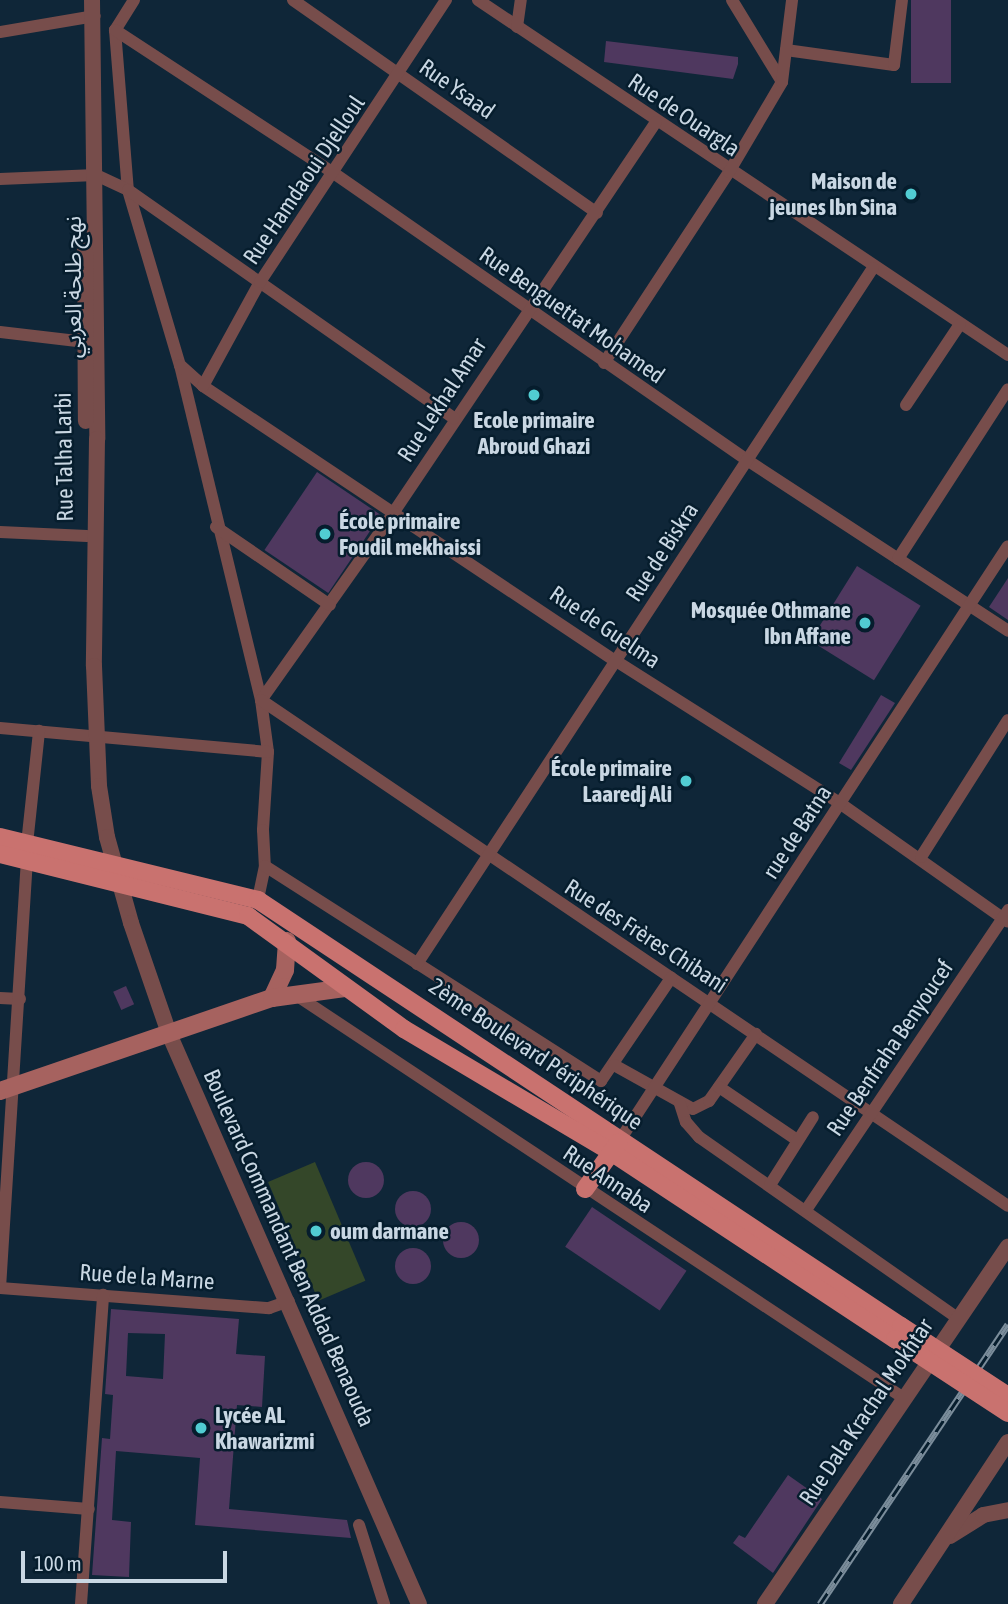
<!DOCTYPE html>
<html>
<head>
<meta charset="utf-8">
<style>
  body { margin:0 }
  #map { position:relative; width:1008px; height:1604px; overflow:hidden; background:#0f2638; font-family:"Asap Condensed","Noto Sans Arabic",sans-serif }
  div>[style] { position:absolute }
  .green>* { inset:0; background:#344729; transform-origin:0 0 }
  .building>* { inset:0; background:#4f385f; transform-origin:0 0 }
  .round { border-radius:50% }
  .minor>* { height:12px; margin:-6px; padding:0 6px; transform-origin:6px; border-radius:6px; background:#774d4b }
  .tertiary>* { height:16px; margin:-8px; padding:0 8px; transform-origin:8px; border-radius:8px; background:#774d4b }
  .secondary>* { height:18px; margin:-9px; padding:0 9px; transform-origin:9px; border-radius:9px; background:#a6625f }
  .primary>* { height:18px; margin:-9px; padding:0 9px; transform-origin:9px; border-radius:9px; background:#c9726f }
  .rail>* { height:7px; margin-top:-3.5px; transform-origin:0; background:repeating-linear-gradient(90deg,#061d2d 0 13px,#7b8d9b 0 26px); box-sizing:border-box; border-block:2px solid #7b8d9b }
  .primary-bridge>* { height:18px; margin:-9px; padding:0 9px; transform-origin:9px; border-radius:9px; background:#c9726f }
  .dots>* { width:19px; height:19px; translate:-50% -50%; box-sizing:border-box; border:4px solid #061d2d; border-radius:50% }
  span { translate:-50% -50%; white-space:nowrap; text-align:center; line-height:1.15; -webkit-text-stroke:5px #061d2d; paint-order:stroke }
  .street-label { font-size:23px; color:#c9d7e3 }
  .poi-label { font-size:23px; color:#c9d7e3; font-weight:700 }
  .right { translate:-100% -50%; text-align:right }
  .left { translate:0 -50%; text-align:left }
  .scale { position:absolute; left:21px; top:1551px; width:206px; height:32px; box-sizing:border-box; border:4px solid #c9d7e3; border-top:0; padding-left:9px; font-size:21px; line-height:24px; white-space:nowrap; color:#c9d7e3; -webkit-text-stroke:5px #061d2d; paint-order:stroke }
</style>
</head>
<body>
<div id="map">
  <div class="green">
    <i style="left:315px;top:1162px;width:129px;height:51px;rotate:67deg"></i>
  </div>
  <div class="building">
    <i style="left:911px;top:0;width:40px;height:83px"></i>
    <i style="clip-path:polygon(606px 41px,738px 57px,738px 64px,733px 79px,604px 62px)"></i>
    <i style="left:317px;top:472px;width:77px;height:94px;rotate:34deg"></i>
    <i style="left:857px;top:566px;width:75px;height:88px;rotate:32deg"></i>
    <i style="clip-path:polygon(1008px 578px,1008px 620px,989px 607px)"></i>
    <i style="clip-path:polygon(881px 695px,895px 703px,851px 770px,839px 763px)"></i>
    <i style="left:126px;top:986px;width:20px;height:14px;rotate:66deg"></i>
    <i class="round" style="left:348px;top:1162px;width:36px;height:36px"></i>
    <i class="round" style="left:395px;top:1191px;width:36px;height:36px"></i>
    <i style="left:592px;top:1207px;width:114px;height:48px;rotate:34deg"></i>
    <i class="round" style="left:443px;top:1222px;width:36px;height:36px"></i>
    <i class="round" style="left:395px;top:1248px;width:36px;height:36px"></i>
    <i style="clip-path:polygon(evenodd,111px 1309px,239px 1319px,236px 1354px,265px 1356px,262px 1407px,237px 1405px,229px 1509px,347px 1520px,351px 1538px,195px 1525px,200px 1458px,116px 1451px,112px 1520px,131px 1522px,129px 1577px,92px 1575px,102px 1438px,110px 1439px,113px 1395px,105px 1394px,111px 1309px,128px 1333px,165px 1334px,163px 1379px,126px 1376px,128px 1333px)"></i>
    <i style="clip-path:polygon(788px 1475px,822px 1499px,773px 1573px,733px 1543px,739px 1535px,745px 1538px)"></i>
  </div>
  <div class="minor">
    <i style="left:134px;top:0;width:36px;rotate:122deg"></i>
    <i style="left:115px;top:30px;width:161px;rotate:85.4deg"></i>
    <i style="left:128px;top:190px;width:183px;rotate:73.5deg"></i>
    <i style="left:180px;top:365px;width:345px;rotate:76.4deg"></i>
    <i style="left:261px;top:700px;width:52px;rotate:82.3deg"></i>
    <i style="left:268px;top:752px;width:78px;rotate:93.7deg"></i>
    <i style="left:263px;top:830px;width:36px;rotate:87deg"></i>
    <i style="left:265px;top:866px;width:35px;rotate:102deg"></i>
    <i style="left:293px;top:0;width:371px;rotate:35deg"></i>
    <i style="left:478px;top:0;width:638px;rotate:33.81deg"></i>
    <i style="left:732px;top:0;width:96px;rotate:58.6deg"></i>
    <i style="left:517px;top:27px;width:27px;rotate:-82deg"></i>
    <i style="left:115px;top:30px;width:263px;rotate:33.2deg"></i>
    <i style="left:335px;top:174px;width:502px;rotate:34.77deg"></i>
    <i style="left:747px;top:460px;width:312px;rotate:33.2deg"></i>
    <i style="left:0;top:32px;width:96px;rotate:-9.6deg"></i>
    <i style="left:786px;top:50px;width:109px;rotate:7.9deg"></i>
    <i style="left:894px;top:65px;width:65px;rotate:-83deg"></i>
    <i style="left:656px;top:122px;width:468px;rotate:123.9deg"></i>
    <i style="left:395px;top:511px;width:232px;rotate:125.3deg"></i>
    <i style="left:261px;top:700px;width:902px;rotate:34.11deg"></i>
    <i style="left:0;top:179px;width:96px;rotate:-2.4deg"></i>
    <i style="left:96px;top:175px;width:35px;rotate:25deg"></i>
    <i style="left:128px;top:190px;width:398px;rotate:35deg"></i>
    <i style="left:0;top:332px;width:86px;rotate:6.7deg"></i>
    <i style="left:604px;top:363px;width:228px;rotate:-56.8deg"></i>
    <i style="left:729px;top:172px;width:104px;rotate:-59.5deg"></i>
    <i style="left:782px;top:82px;width:83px;rotate:-83deg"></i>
    <i style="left:180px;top:365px;width:31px;rotate:42deg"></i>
    <i style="left:203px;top:386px;width:496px;rotate:33.7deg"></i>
    <i style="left:616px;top:661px;width:267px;rotate:32.4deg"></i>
    <i style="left:841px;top:804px;width:204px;rotate:35.2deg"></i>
    <i style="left:203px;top:386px;width:119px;rotate:-61.3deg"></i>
    <i style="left:260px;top:282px;width:338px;rotate:-56.6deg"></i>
    <i style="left:906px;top:405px;width:97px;rotate:-56.3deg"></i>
    <i style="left:216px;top:527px;width:138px;rotate:34.4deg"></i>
    <i style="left:0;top:532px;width:87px;rotate:2.6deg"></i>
    <i style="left:898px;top:559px;width:202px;rotate:-57.1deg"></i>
    <i style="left:0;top:728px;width:269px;rotate:5.1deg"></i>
    <i style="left:27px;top:844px;width:114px;rotate:-83.9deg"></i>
    <i style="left:921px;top:857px;width:162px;rotate:-57.6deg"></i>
    <i style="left:265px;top:866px;width:399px;rotate:32.6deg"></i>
    <i style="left:601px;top:1081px;width:125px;rotate:-55.8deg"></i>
    <i style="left:417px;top:964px;width:832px;rotate:-56.77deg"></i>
    <i style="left:293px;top:993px;width:731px;rotate:33.56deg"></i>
    <i style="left:0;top:998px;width:20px;rotate:3deg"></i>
    <i style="left:614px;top:1065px;width:90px;rotate:29.1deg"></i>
    <i style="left:693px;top:1109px;width:18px;rotate:-27deg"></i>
    <i style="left:709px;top:1101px;width:82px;rotate:-55deg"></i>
    <i style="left:719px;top:1087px;width:94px;rotate:34.2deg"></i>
    <i style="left:680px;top:1104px;width:19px;rotate:72deg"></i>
    <i style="left:686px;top:1122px;width:20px;rotate:49deg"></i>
    <i style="left:699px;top:1137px;width:314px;rotate:35deg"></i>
    <i style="left:620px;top:1140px;width:709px;rotate:-56.85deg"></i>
    <i style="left:770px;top:1185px;width:80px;rotate:-57.7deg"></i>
    <i style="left:806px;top:1210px;width:362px;rotate:-56deg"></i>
    <i style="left:0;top:1288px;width:429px;rotate:-86.4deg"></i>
    <i style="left:27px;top:860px;width:6px;rotate:171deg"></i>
    <i style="left:0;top:1288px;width:270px;rotate:4.3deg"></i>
    <i style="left:269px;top:1308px;width:21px;rotate:-19deg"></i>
    <i style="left:0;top:1502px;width:89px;rotate:4.5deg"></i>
    <i style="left:359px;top:1525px;width:83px;rotate:72.4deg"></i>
    <i style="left:81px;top:1604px;width:310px;rotate:-85.9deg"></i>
  </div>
  <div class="tertiary">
    <i style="left:92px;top:0;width:439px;rotate:89.3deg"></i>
    <i style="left:97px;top:439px;width:227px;rotate:90.8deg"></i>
    <i style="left:94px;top:666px;width:120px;rotate:87.6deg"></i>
    <i style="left:99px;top:786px;width:52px;rotate:81.1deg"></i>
    <i style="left:107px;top:837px;width:89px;rotate:74.4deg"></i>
    <i style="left:131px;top:923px;width:120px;rotate:71deg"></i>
    <i style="left:170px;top:1036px;width:620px;rotate:66.33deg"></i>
    <i style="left:85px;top:250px;width:171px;rotate:89.7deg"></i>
    <i style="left:950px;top:1536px;width:39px;rotate:-32deg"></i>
    <i style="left:983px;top:1515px;width:25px;rotate:-11deg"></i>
    <i style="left:765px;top:1604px;width:432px;rotate:-55.8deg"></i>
    <i style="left:901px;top:1604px;width:194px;rotate:-56.6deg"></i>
  </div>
  <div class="secondary">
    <i style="left:272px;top:998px;width:31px;rotate:-65deg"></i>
    <i style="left:285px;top:970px;width:29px;rotate:-86deg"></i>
    <i style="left:0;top:1091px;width:287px;rotate:-18.9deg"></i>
    <i style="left:272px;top:998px;width:75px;rotate:-7.7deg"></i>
  </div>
  <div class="primary">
    <i style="left:0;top:837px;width:266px;rotate:13.7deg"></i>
    <i style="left:258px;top:900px;width:771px;rotate:33.53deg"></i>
    <i style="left:0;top:854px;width:256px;rotate:14deg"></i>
    <i style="left:248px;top:916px;width:193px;rotate:35.9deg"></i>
    <i style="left:404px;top:1029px;width:241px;rotate:30.7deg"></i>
    <i style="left:611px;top:1152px;width:340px;rotate:33.4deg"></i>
    <i style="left:585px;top:1189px;width:57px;rotate:-54.3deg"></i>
  </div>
  <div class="rail">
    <i style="left:820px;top:1604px;width:337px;rotate:-56.1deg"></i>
  </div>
  <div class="primary-bridge">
    <i style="left:901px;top:1326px;width:128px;rotate:33.2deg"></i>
    <i style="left:895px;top:1339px;width:135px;rotate:33.2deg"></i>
  </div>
  <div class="dots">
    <i style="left:911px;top:194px;background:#51ccd2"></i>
    <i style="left:534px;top:395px;background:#51ccd2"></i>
    <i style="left:325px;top:534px;background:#51ccd2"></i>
    <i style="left:865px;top:623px;background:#51ccd2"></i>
    <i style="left:686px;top:781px;background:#51ccd2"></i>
    <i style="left:316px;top:1231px;background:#51ccd2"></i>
    <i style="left:201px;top:1428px;background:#51ccd2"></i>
  </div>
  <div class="street-label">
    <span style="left:457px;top:89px;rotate:35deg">Rue Ysaad</span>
    <span style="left:684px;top:115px;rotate:34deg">Rue de Ouargla</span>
    <span style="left:304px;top:180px;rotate:-56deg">Rue Hamdaoui Djelloul</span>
    <span style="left:73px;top:287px;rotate:-90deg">نهج طلحة العربي</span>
    <span style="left:572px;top:315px;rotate:35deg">Rue Benguettat Mohamed</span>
    <span style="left:442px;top:400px;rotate:-57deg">Rue Lekhal Amar</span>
    <span style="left:64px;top:457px;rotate:-91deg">Rue Talha Larbi</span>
    <span style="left:662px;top:552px;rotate:-57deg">Rue de Biskra</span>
    <span style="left:605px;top:627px;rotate:34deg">Rue de Guelma</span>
    <span style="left:797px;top:832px;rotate:-57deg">rue de Batna</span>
    <span style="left:646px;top:936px;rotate:33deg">Rue des Frères Chibani</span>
    <span style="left:890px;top:1048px;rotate:-56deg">Rue Benfraha Benyoucef</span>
    <span style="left:536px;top:1054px;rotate:34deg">2ème Boulevard Périphérique</span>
    <span style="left:608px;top:1179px;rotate:34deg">Rue Annaba</span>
    <span style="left:289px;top:1248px;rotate:66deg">Boulevard Commandant Ben Addad Benaouda</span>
    <span style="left:147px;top:1277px;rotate:4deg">Rue de la Marne</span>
    <span style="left:866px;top:1412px;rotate:-56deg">Rue Dala Krachal Mokhtar</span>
  </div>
  <div class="poi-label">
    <span class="right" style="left:897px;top:194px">Maison de<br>jeunes Ibn Sina</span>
    <span style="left:534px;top:433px">Ecole primaire<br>Abroud Ghazi</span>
    <span class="left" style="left:339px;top:534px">École primaire<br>Foudil mekhaissi</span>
    <span class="right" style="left:851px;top:623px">Mosquée Othmane<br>Ibn Affane</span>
    <span class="right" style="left:672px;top:781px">École primaire<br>Laaredj Ali</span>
    <span class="left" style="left:330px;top:1231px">oum darmane</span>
    <span class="left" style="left:215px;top:1428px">Lycée AL<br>Khawarizmi</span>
  </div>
  <div class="scale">100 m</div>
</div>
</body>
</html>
